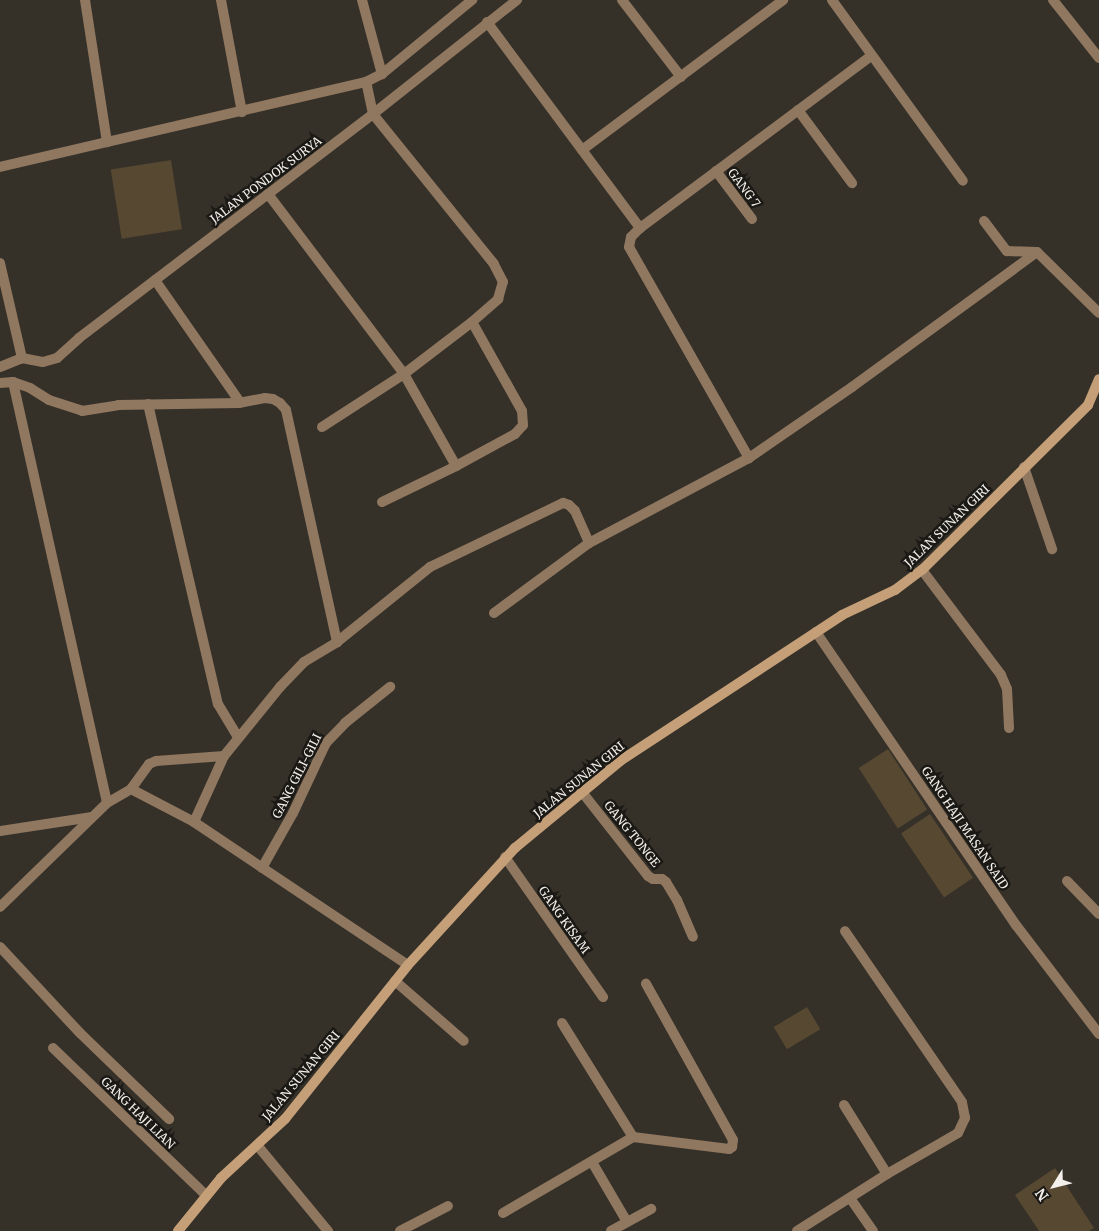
<!DOCTYPE html>
<html>
<head>
<meta charset="utf-8">
<style>
  body { margin:0 }
  #map { position:relative; width:1099px; height:1231px; overflow:hidden; background:#353028; font-family:Merriweather,serif }
  div>[style] { position:absolute }
  .building>* { inset:0; background:#564831; transform-origin:0 0 }
  .street>* { height:10px; margin:-5px; padding:0 5px; transform-origin:5px; border-radius:5px; background:#8f7760 }
  .secondary>* { height:10px; margin:-5px; padding:0 5px; transform-origin:5px; border-radius:5px; background:#c49f78 }
  span { translate:-50% -50%; white-space:nowrap; text-align:center; line-height:1.15; -webkit-text-stroke:5px #1b1915; paint-order:stroke }
  .street-label { font-size:12px; color:#f3f0eb }
  .north { position:absolute; left:1029px; top:1161px; width:50px; height:50px; -webkit-text-stroke:4px #1b1915; paint-order:stroke; rotate:234deg; font-size:14px; font-weight:700; line-height:20px; text-align:center; color:#f3f0eb }
  .north::after { content:''; display:block; margin:auto; width:18px; height:22px; background:#f3f0eb; clip-path:polygon(50% 0,100% 100%,50% 72%,0 100%) }
</style>
</head>
<body>
<div id="map">
  <div class="building">
    <i style="left:171px;top:160px;width:70px;height:61px;rotate:81deg"></i>
    <i style="left:888px;top:749px;width:72px;height:35px;rotate:57deg"></i>
    <i style="left:930px;top:814px;width:77px;height:35px;rotate:56deg"></i>
    <i style="left:807px;top:1007px;width:26px;height:39px;rotate:59deg"></i>
    <i style="clip-path:polygon(1055px 1168px,1094px 1228px,1089px 1231px,1039px 1231px,1015px 1195px)"></i>
  </div>
  <div class="street">
    <i style="left:85px;top:0;width:144px;rotate:81.2deg"></i>
    <i style="left:221px;top:0;width:114px;rotate:79.4deg"></i>
    <i style="left:362px;top:0;width:77px;rotate:74.9deg"></i>
    <i style="left:622px;top:0;width:97px;rotate:52.5deg"></i>
    <i style="left:832px;top:0;width:223px;rotate:54.1deg"></i>
    <i style="left:1053px;top:0;width:74px;rotate:51.6deg"></i>
    <i style="left:487px;top:22px;width:257px;rotate:53.4deg"></i>
    <i style="left:871px;top:56px;width:288px;rotate:143.3deg"></i>
    <i style="left:640px;top:228px;width:13px;rotate:135deg"></i>
    <i style="left:631px;top:237px;width:10px;rotate:101deg"></i>
    <i style="left:629px;top:247px;width:243px;rotate:60.4deg"></i>
    <i style="left:749px;top:458px;width:125px;rotate:-34.6deg"></i>
    <i style="left:852px;top:387px;width:229px;rotate:-36.1deg"></i>
    <i style="left:798px;top:110px;width:91px;rotate:53.5deg"></i>
    <i style="left:582px;top:150px;width:251px;rotate:-36.7deg"></i>
    <i style="left:0;top:167px;width:376px;rotate:-13.1deg"></i>
    <i style="left:366px;top:82px;width:18px;rotate:-27deg"></i>
    <i style="left:382px;top:74px;width:117px;rotate:-39.4deg"></i>
    <i style="left:716px;top:171px;width:60px;rotate:53.1deg"></i>
    <i style="left:268px;top:194px;width:226px;rotate:52.9deg"></i>
    <i style="left:404px;top:374px;width:106px;rotate:60.5deg"></i>
    <i style="left:984px;top:221px;width:38px;rotate:53deg"></i>
    <i style="left:1007px;top:251px;width:30px;rotate:2deg"></i>
    <i style="left:1037px;top:252px;width:87px;rotate:44.5deg"></i>
    <i style="left:0;top:263px;width:98px;rotate:77deg"></i>
    <i style="left:155px;top:280px;width:147px;rotate:55.2deg"></i>
    <i style="left:22px;top:358px;width:21px;rotate:11deg"></i>
    <i style="left:43px;top:362px;width:15px;rotate:-16deg"></i>
    <i style="left:57px;top:358px;width:30px;rotate:-42deg"></i>
    <i style="left:79px;top:338px;width:370px;rotate:-37.3deg"></i>
    <i style="left:373px;top:114px;width:184px;rotate:-38.4deg"></i>
    <i style="left:0;top:367px;width:24px;rotate:-22deg"></i>
    <i style="left:13px;top:382px;width:431px;rotate:77.4deg"></i>
    <i style="left:0;top:383px;width:13px;rotate:-4deg"></i>
    <i style="left:13px;top:382px;width:18px;rotate:19deg"></i>
    <i style="left:30px;top:388px;width:22px;rotate:32deg"></i>
    <i style="left:49px;top:400px;width:35px;rotate:18deg"></i>
    <i style="left:82px;top:411px;width:36px;rotate:-9deg"></i>
    <i style="left:118px;top:405px;width:121px;rotate:-0.9deg"></i>
    <i style="left:239px;top:403px;width:26px;rotate:-11deg"></i>
    <i style="left:265px;top:398px;width:8px;rotate:7deg"></i>
    <i style="left:273px;top:399px;width:8px;rotate:30deg"></i>
    <i style="left:280px;top:403px;width:9px;rotate:49deg"></i>
    <i style="left:286px;top:410px;width:238px;rotate:77.6deg"></i>
    <i style="left:148px;top:404px;width:308px;rotate:76.9deg"></i>
    <i style="left:218px;top:704px;width:39px;rotate:59deg"></i>
    <i style="left:322px;top:427px;width:98px;rotate:-32.9deg"></i>
    <i style="left:404px;top:374px;width:86px;rotate:-37.4deg"></i>
    <i style="left:472px;top:322px;width:35px;rotate:-41deg"></i>
    <i style="left:498px;top:299px;width:18px;rotate:-74deg"></i>
    <i style="left:503px;top:282px;width:20px;rotate:-117deg"></i>
    <i style="left:494px;top:264px;width:193px;rotate:-128.9deg"></i>
    <i style="left:373px;top:114px;width:33px;rotate:-102deg"></i>
    <i style="left:1024px;top:467px;width:87px;rotate:71.1deg"></i>
    <i style="left:382px;top:502px;width:82px;rotate:-25.9deg"></i>
    <i style="left:456px;top:466px;width:67px;rotate:-28.5deg"></i>
    <i style="left:515px;top:434px;width:12px;rotate:-48deg"></i>
    <i style="left:523px;top:425px;width:14px;rotate:-94deg"></i>
    <i style="left:522px;top:411px;width:102px;rotate:-119.3deg"></i>
    <i style="left:922px;top:570px;width:131px;rotate:53deg"></i>
    <i style="left:1001px;top:675px;width:15px;rotate:67deg"></i>
    <i style="left:1007px;top:689px;width:39px;rotate:87deg"></i>
    <i style="left:494px;top:613px;width:118px;rotate:-36.4deg"></i>
    <i style="left:589px;top:543px;width:181px;rotate:-28deg"></i>
    <i style="left:816px;top:632px;width:355px;rotate:55.7deg"></i>
    <i style="left:1016px;top:925px;width:137px;rotate:52.7deg"></i>
    <i style="left:131px;top:789px;width:31px;rotate:-54deg"></i>
    <i style="left:149px;top:764px;width:8px;rotate:-23deg"></i>
    <i style="left:156px;top:761px;width:68px;rotate:-4.2deg"></i>
    <i style="left:582px;top:792px;width:107px;rotate:51.8deg"></i>
    <i style="left:648px;top:876px;width:6px;rotate:31deg"></i>
    <i style="left:653px;top:879px;width:9px"></i>
    <i style="left:662px;top:879px;width:5px;rotate:37deg"></i>
    <i style="left:666px;top:882px;width:21px;rotate:59deg"></i>
    <i style="left:677px;top:900px;width:40px;rotate:66.6deg"></i>
    <i style="left:194px;top:822px;width:72px;rotate:-65.6deg"></i>
    <i style="left:224px;top:756px;width:89px;rotate:-50.9deg"></i>
    <i style="left:280px;top:687px;width:35px;rotate:-46deg"></i>
    <i style="left:304px;top:662px;width:39px;rotate:-31deg"></i>
    <i style="left:337px;top:642px;width:119px;rotate:-38.9deg"></i>
    <i style="left:430px;top:567px;width:148px;rotate:-25.7deg"></i>
    <i style="left:563px;top:503px;width:6px;rotate:18deg"></i>
    <i style="left:569px;top:505px;width:8px;rotate:45deg"></i>
    <i style="left:575px;top:511px;width:35px;rotate:66deg"></i>
    <i style="left:0;top:831px;width:93px;rotate:-8.7deg"></i>
    <i style="left:505px;top:857px;width:171px;rotate:55deg"></i>
    <i style="left:262px;top:868px;width:63px;rotate:-60.6deg"></i>
    <i style="left:293px;top:813px;width:77px;rotate:-64.8deg"></i>
    <i style="left:326px;top:743px;width:28px;rotate:-46deg"></i>
    <i style="left:345px;top:723px;width:58px;rotate:-38.7deg"></i>
    <i style="left:1067px;top:881px;width:46px;rotate:45.9deg"></i>
    <i style="left:0;top:907px;width:149px;rotate:-44.2deg"></i>
    <i style="left:107px;top:803px;width:28px;rotate:-30deg"></i>
    <i style="left:131px;top:789px;width:71px;rotate:27.6deg"></i>
    <i style="left:194px;top:822px;width:257px;rotate:33.8deg"></i>
    <i style="left:0;top:947px;width:117px;rotate:47.1deg"></i>
    <i style="left:80px;top:1033px;width:124px;rotate:44deg"></i>
    <i style="left:395px;top:981px;width:91px;rotate:41deg"></i>
    <i style="left:562px;top:1023px;width:134px;rotate:58.1deg"></i>
    <i style="left:53px;top:1048px;width:212px;rotate:43.9deg"></i>
    <i style="left:844px;top:1105px;width:81px;rotate:58.1deg"></i>
    <i style="left:257px;top:1145px;width:112px;rotate:50.5deg"></i>
    <i style="left:592px;top:1162px;width:69px;rotate:59.7deg"></i>
    <i style="left:850px;top:1198px;width:40px;rotate:55.1deg"></i>
    <i style="left:503px;top:1213px;width:151px;rotate:-30.3deg"></i>
    <i style="left:633px;top:1137px;width:97px;rotate:7.1deg"></i>
    <i style="left:729px;top:1149px;width:4px;rotate:-34deg"></i>
    <i style="left:732px;top:1147px;width:7px;rotate:-82deg"></i>
    <i style="left:733px;top:1140px;width:179px;rotate:-119.1deg"></i>
    <i style="left:400px;top:1231px;width:54px;rotate:-27.5deg"></i>
    <i style="left:611px;top:1231px;width:46px;rotate:-28.8deg"></i>
    <i style="left:797px;top:1231px;width:107px;rotate:-32.3deg"></i>
    <i style="left:887px;top:1174px;width:82px;rotate:-30deg"></i>
    <i style="left:958px;top:1133px;width:17px;rotate:-65deg"></i>
    <i style="left:965px;top:1118px;width:16px;rotate:-101deg"></i>
    <i style="left:962px;top:1102px;width:207px;rotate:-124.4deg"></i>
  </div>
  <div class="secondary">
    <i style="left:178px;top:1231px;width:68px;rotate:-50.9deg"></i>
    <i style="left:221px;top:1178px;width:87px;rotate:-42.7deg"></i>
    <i style="left:285px;top:1119px;width:197px;rotate:-51.4deg"></i>
    <i style="left:408px;top:965px;width:159px;rotate:-47.6deg"></i>
    <i style="left:515px;top:848px;width:136px;rotate:-39.6deg"></i>
    <i style="left:620px;top:761px;width:266px;rotate:-33.3deg"></i>
    <i style="left:842px;top:615px;width:59px;rotate:-25.3deg"></i>
    <i style="left:895px;top:590px;width:34px;rotate:-37deg"></i>
    <i style="left:922px;top:570px;width:234px;rotate:-44.8deg"></i>
    <i style="left:1088px;top:405px;width:28px;rotate:-67deg"></i>
  </div>
  <div class="street-label">
    <span style="left:266px;top:180px;rotate:-37deg">JALAN PONDOK SURYA</span>
    <span style="left:744px;top:188px;rotate:53deg">GANG 7</span>
    <span style="left:947px;top:526px;rotate:-44deg">JALAN SUNAN GIRI</span>
    <span style="left:297px;top:776px;rotate:-63deg">GANG GILI-GILI</span>
    <span style="left:579px;top:780px;rotate:-39deg">JALAN SUNAN GIRI</span>
    <span style="left:965px;top:828px;rotate:56deg">GANG HAJI MASAN SAID</span>
    <span style="left:632px;top:834px;rotate:51deg">GANG TONGE</span>
    <span style="left:564px;top:920px;rotate:55deg">GANG KISAM</span>
    <span style="left:301px;top:1076px;rotate:-50deg">JALAN SUNAN GIRI</span>
    <span style="left:138px;top:1113px;rotate:44deg">GANG HAJI LIAN</span>
  </div>
  <div class="north">N</div>
</div>
</body>
</html>
